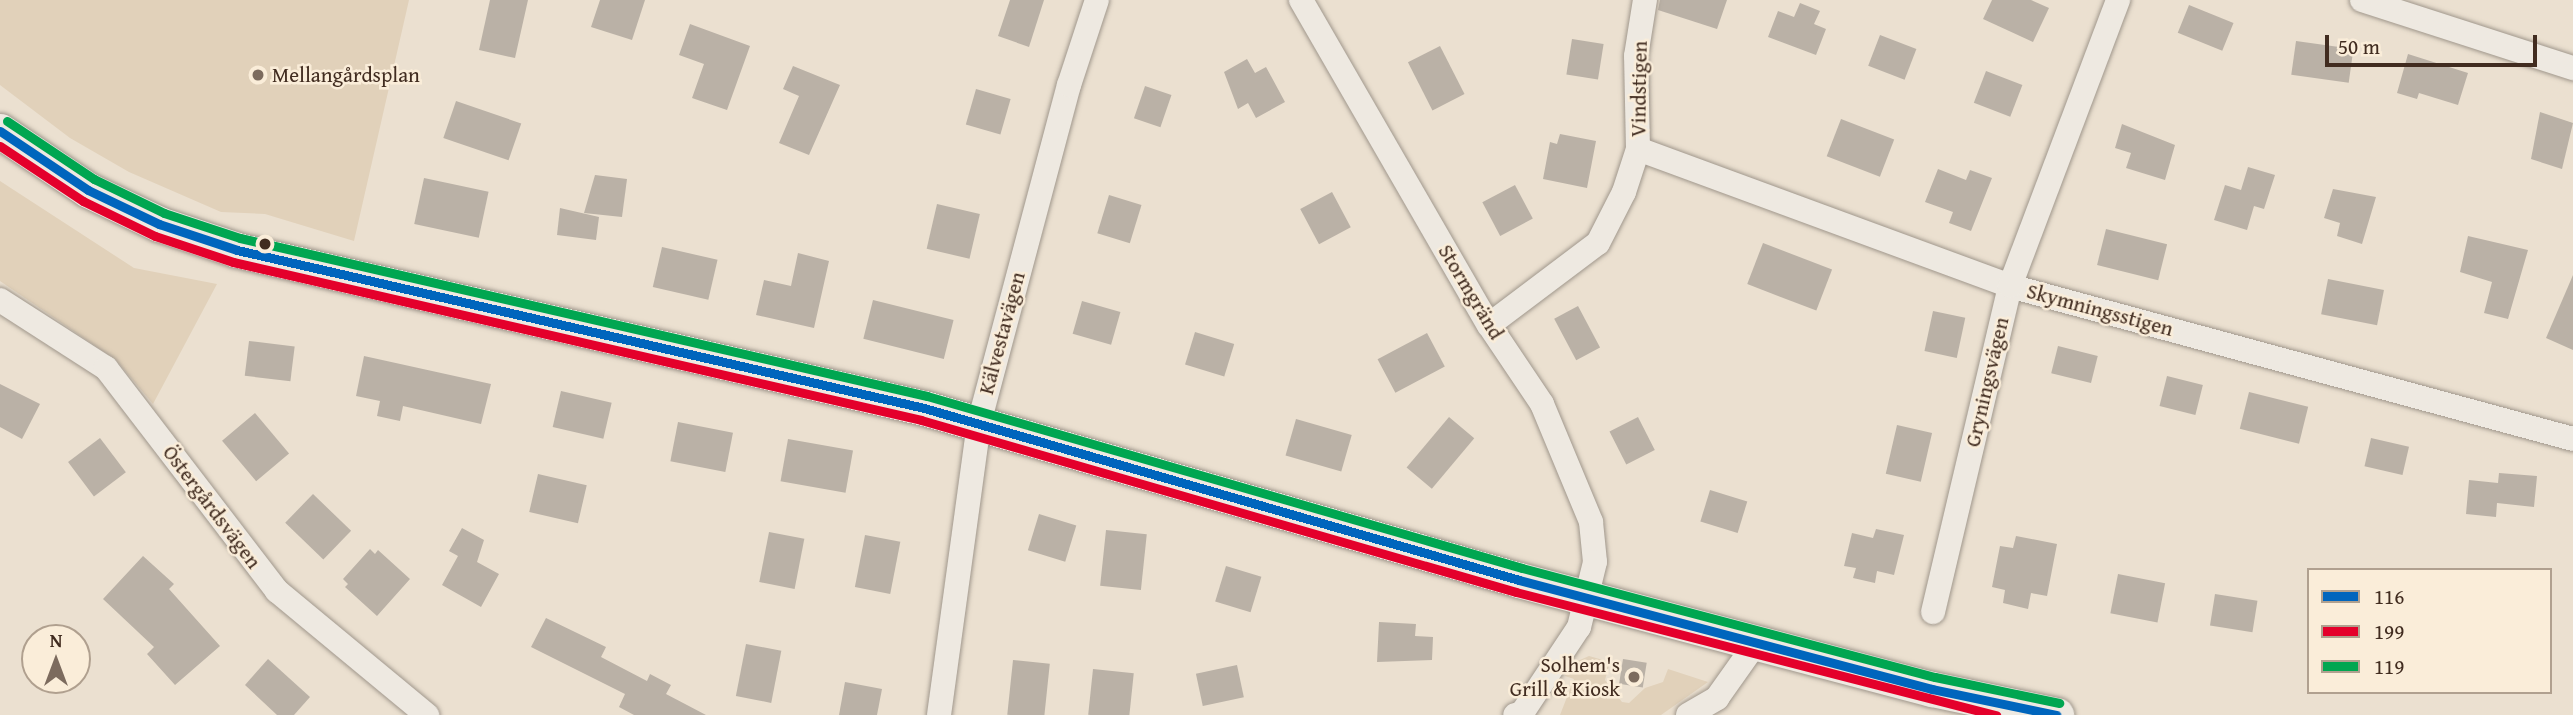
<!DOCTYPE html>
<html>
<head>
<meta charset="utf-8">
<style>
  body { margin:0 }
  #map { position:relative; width:2573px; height:715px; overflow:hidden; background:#ebe0d0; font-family:"Gentium Book Plus",serif }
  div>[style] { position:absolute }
  .green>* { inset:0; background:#e1d1ba }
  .building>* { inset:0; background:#bab1a6; transform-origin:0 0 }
  .roads { filter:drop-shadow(0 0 2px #a0978c) drop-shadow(0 0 2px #a0978c) }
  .street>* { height:24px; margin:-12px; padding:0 12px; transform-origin:12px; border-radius:12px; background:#eee9e1 }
  .secondary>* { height:35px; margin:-17.5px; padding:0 17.5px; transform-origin:17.5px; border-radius:17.5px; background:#eee9e1 }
  .bus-1>* { height:9px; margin:-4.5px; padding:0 4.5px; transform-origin:4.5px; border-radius:4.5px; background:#0065bd }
  .bus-2>* { height:9px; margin:-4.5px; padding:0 4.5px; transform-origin:4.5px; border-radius:4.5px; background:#e4002b }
  .bus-3>* { height:9px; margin:-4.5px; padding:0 4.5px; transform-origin:4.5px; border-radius:4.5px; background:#00a651 }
  .dots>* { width:19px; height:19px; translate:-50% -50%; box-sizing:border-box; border:4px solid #faedd9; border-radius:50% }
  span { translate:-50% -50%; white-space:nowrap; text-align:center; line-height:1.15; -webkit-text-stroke:5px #faedd9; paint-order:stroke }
  .poi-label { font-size:21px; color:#412c20 }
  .left { translate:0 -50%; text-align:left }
  .right { translate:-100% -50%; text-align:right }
  .street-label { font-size:21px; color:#412c20 }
  .legend { position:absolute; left:2307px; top:568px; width:245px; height:126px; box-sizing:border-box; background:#faedd9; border:2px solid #b0a08f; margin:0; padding:9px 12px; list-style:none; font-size:21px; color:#412c20 }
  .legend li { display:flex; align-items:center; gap:14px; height:35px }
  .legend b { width:35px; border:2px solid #b0a08f }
  .north { position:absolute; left:21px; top:624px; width:70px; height:70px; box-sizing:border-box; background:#faedd9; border:2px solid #b0a08f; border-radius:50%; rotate:0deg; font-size:19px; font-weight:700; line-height:28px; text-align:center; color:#412c20 }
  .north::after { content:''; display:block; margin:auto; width:24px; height:32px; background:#7c6b5e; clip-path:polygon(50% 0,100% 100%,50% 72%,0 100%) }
  .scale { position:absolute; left:2325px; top:35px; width:212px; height:32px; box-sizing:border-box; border:4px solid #412c20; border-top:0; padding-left:9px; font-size:21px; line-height:24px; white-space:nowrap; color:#412c20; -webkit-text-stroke:5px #faedd9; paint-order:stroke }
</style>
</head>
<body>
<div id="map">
  <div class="green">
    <i style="clip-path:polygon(0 0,409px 0,354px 241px,265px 214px,221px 212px,129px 172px,70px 138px,0 85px)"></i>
    <i style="clip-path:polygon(0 181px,134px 268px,217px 284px,153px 404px,116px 360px,0 281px)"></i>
    <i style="clip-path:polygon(1589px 656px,1610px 662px,1605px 680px,1622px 702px,1629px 703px,1645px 688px,1663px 682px,1668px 669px,1708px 682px,1661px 715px,1560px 715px,1574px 679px,1565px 676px,1571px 664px)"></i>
  </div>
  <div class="building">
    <i style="clip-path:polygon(490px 0,528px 0,515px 58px,479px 50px)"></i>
    <i style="clip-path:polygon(600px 0,645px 0,632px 40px,591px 27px)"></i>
    <i style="clip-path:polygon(1010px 0,1044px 0,1029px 47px,998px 36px)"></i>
    <i style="clip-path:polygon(1660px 0,1727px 0,1717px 29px,1658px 10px)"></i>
    <i style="clip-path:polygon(1992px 0,2031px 0,2049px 8px,2033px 42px,1983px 19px)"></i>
    <i style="clip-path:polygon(1800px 3px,1820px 11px,1814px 24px,1826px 29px,1816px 55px,1768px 37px,1778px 11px,1794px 17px)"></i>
    <i style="left:2189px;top:5px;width:48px;height:30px;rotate:22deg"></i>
    <i style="clip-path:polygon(690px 24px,750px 46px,727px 110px,692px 98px,704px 64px,679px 55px)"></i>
    <i style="left:1880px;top:35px;width:39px;height:33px;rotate:21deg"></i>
    <i style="left:1572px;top:39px;width:32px;height:36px;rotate:9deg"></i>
    <i style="left:2296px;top:41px;width:58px;height:34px;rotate:8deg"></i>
    <i style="left:1440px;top:46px;width:54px;height:36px;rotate:63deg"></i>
    <i style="clip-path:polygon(2408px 54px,2468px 73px,2458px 105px,2419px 93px,2417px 99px,2397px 93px)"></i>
    <i style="clip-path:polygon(1247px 59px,1255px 73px,1266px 67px,1285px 102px,1256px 118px,1248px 103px,1238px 109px,1224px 72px)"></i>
    <i style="clip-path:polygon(793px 66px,840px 85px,809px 155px,779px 143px,799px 96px,783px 89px)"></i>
    <i style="left:1986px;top:71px;width:39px;height:34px;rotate:21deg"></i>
    <i style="left:1145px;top:86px;width:28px;height:34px;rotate:19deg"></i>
    <i style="left:976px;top:89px;width:36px;height:37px;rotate:16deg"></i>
    <i style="left:456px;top:101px;width:69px;height:39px;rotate:19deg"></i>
    <i style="clip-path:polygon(2540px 112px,2573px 123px,2562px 169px,2531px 159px)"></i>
    <i style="left:1841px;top:119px;width:57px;height:40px;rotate:21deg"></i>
    <i style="clip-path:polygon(2122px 124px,2175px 145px,2165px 180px,2126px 168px,2131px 153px,2115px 148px)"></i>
    <i style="clip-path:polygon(1560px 134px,1596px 141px,1587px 188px,1543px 179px,1550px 142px,1557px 144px)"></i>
    <i style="clip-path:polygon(2248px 167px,2275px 175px,2264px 209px,2254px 206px,2247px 230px,2214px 220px,2225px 185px,2241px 190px)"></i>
    <i style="clip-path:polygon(1938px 169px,1966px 180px,1970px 170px,1992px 178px,1971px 231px,1949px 223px,1953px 212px,1925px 202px)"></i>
    <i style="clip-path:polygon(595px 175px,627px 179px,622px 217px,584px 213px)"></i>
    <i style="left:424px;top:178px;width:66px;height:47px;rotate:12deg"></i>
    <i style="left:1515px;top:185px;width:38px;height:37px;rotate:62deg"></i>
    <i style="clip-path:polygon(2333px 189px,2376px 197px,2362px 244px,2337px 236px,2340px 223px,2324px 218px)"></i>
    <i style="left:1332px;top:192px;width:40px;height:36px;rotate:62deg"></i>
    <i style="left:1109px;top:195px;width:34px;height:40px;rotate:17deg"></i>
    <i style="left:937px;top:204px;width:44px;height:46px;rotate:13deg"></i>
    <i style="clip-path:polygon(560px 208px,599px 217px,596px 240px,557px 235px)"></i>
    <i style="left:2106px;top:229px;width:63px;height:37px;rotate:14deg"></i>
    <i style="clip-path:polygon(2468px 236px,2528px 250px,2508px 319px,2484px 313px,2492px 282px,2460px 272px)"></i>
    <i style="left:1763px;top:243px;width:74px;height:44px;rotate:21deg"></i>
    <i style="left:662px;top:247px;width:57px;height:41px;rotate:13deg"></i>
    <i style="clip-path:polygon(798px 253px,829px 261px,814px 328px,756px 315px,764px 280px,791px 286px)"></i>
    <i style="clip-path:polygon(2573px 275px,2573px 350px,2546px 338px)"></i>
    <i style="left:2328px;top:279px;width:57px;height:36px;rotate:11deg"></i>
    <i style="left:873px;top:300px;width:83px;height:40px;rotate:14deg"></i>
    <i style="left:1082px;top:301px;width:40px;height:34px;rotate:16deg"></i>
    <i style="left:1578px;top:306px;width:47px;height:27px;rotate:62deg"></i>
    <i style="left:1933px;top:311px;width:33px;height:41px;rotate:12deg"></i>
    <i style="left:1195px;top:332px;width:41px;height:34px;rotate:17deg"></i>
    <i style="left:1427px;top:333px;width:38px;height:56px;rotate:62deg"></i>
    <i style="left:249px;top:341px;width:46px;height:35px;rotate:7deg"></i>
    <i style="left:2058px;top:346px;width:41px;height:28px;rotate:14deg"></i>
    <i style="clip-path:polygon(364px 356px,491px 384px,481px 424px,403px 406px,400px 421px,377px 416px,380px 401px,356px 396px)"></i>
    <i style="left:2167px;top:376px;width:37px;height:31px;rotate:14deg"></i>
    <i style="clip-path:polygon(0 384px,40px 404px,22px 439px,0 427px)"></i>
    <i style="left:561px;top:391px;width:52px;height:37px;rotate:13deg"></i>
    <i style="left:2249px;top:392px;width:61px;height:38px;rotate:14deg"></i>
    <i style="left:255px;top:413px;width:53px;height:43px;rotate:50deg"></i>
    <i style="left:1449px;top:417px;width:33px;height:66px;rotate:40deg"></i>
    <i style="left:1638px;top:417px;width:37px;height:32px;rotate:63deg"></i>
    <i style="left:1296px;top:419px;width:58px;height:38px;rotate:16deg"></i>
    <i style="left:678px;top:422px;width:56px;height:40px;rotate:11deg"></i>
    <i style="left:1897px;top:425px;width:36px;height:50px;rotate:13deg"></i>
    <i style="left:100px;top:438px;width:43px;height:40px;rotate:53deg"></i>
    <i style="left:2371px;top:438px;width:39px;height:29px;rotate:13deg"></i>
    <i style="left:788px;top:439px;width:66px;height:43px;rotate:10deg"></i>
    <i style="clip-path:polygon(2499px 473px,2537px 476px,2534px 507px,2497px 503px,2496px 517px,2466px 514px,2469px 480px,2498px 483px)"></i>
    <i style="left:538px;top:474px;width:50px;height:39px;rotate:13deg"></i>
    <i style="left:1710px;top:490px;width:39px;height:33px;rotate:17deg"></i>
    <i style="left:313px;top:494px;width:53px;height:40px;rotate:44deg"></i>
    <i style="left:1039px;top:514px;width:39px;height:38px;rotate:17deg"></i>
    <i style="clip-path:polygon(462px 528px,484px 540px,477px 562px,499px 574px,481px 607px,442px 585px,458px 556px,449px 551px)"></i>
    <i style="clip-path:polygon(1876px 529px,1904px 535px,1894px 575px,1877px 571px,1875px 583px,1853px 578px,1856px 568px,1844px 566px,1852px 533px,1873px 538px)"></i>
    <i style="left:1106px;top:530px;width:41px;height:56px;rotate:6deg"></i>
    <i style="left:769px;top:532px;width:36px;height:51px;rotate:11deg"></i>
    <i style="left:865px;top:535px;width:36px;height:53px;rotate:11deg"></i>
    <i style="clip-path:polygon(2016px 536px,2057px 544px,2047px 596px,2031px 593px,2028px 609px,2003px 603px,2005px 590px,1992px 587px,2000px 546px,2013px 548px)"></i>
    <i style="clip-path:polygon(370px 549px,375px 554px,378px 550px,410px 579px,377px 616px,345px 587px,348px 584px,343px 579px)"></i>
    <i style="clip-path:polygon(143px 556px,174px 584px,169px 589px,220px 646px,175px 685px,147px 654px,154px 647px,103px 599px)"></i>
    <i style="left:1226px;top:566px;width:37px;height:37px;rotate:17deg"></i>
    <i style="left:2118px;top:574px;width:48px;height:40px;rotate:11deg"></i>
    <i style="left:2215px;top:594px;width:43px;height:32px;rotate:9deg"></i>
    <i style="clip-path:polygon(546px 618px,606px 647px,601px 657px,647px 681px,650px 674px,671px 685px,666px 694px,706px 715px,634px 715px,619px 707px,625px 694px,531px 647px)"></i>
    <i style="clip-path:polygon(1379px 622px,1416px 624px,1415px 636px,1433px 637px,1432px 660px,1377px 662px)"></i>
    <i style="left:746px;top:644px;width:36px;height:53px;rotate:11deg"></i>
    <i style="clip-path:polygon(268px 659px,310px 697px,294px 715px,277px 715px,245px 685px)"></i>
    <i style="left:1623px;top:659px;width:24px;height:25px;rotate:9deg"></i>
    <i style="left:1013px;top:660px;width:37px;height:55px;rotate:6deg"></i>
    <i style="left:1237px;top:665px;width:33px;height:42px;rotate:78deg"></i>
    <i style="left:1093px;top:669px;width:41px;height:46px;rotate:6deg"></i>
    <i style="clip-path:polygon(845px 682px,882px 689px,877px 715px,839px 715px)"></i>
  </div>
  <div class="roads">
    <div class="street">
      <i style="left:1301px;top:0;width:375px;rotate:60deg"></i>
      <i style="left:1489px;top:325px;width:95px;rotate:56.1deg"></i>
      <i style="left:1542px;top:404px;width:128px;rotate:67.4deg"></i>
      <i style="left:1591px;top:522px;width:40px;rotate:84.3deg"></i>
      <i style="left:1595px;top:562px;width:67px;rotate:103.8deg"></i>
      <i style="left:1579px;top:627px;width:103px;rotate:123.5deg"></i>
      <i style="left:1522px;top:713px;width:7px;rotate:164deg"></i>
      <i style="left:2362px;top:0;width:222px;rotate:17.9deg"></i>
      <i style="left:1638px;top:149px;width:396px;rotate:20.2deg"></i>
      <i style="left:2010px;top:286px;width:583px;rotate:15.2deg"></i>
      <i style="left:0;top:300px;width:126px;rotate:32.7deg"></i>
      <i style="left:106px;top:368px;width:281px;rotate:52.5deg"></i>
      <i style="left:277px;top:591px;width:195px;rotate:39.6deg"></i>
      <i style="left:1489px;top:325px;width:136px;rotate:-37deg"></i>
      <i style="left:1598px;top:243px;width:57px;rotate:-63deg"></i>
      <i style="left:1624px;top:192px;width:45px;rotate:-72deg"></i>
      <i style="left:1638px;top:149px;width:93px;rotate:-91.2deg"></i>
      <i style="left:1636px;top:56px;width:57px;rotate:-80.9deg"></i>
      <i style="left:1933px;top:612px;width:335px;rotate:-76.7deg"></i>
      <i style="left:2010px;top:286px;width:306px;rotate:-69.3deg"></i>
      <i style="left:939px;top:715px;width:295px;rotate:-82.2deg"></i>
      <i style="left:979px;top:423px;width:350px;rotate:-75.1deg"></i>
      <i style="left:1069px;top:85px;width:89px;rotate:-71.8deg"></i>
      <i style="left:1688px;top:715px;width:34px;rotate:-30deg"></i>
      <i style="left:1717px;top:698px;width:67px;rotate:-54.7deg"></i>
    </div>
    <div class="secondary">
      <i style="left:0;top:131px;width:106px;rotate:33.8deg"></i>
      <i style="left:88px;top:190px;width:79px;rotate:25.6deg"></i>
      <i style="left:159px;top:224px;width:82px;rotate:18.4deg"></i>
      <i style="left:237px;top:250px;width:705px;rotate:12.95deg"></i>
      <i style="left:924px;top:408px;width:619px;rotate:16.12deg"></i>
      <i style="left:1519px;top:580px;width:427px;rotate:14.8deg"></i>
      <i style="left:1932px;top:689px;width:127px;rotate:11.8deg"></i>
    </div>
  </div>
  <div class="bus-1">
    <i style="left:0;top:131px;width:106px;rotate:33.8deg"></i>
    <i style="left:88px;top:190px;width:79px;rotate:25.6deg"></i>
    <i style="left:159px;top:224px;width:82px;rotate:18.4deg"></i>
    <i style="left:237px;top:250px;width:705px;rotate:12.95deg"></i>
    <i style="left:924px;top:408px;width:619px;rotate:16.12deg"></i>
    <i style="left:1519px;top:580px;width:427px;rotate:14.8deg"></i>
    <i style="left:1932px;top:689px;width:127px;rotate:11.8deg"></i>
  </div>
  <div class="bus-2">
    <i style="left:0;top:146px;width:100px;rotate:33.5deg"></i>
    <i style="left:83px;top:201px;width:80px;rotate:25.9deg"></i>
    <i style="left:155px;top:236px;width:82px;rotate:18.4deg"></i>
    <i style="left:233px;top:262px;width:706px;rotate:12.93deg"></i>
    <i style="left:921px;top:420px;width:619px;rotate:16.12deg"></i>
    <i style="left:1516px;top:592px;width:496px;rotate:14.4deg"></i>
  </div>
  <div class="bus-3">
    <i style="left:7px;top:121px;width:105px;rotate:33.7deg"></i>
    <i style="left:94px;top:179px;width:78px;rotate:25.9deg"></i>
    <i style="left:164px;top:213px;width:80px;rotate:18.2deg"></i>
    <i style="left:240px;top:238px;width:705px;rotate:12.95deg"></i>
    <i style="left:927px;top:396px;width:619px;rotate:16.12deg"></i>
    <i style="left:1522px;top:568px;width:427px;rotate:14.8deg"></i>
    <i style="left:1935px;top:677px;width:127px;rotate:11.8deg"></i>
  </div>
  <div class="dots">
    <i style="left:258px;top:75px;background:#7c6b5e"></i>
    <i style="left:265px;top:244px;background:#412c20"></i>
    <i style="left:1634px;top:677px;background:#7c6b5e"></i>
  </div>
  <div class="poi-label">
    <span class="left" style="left:272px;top:75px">Mellangårdsplan</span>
    <span class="right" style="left:1620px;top:677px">Solhem's<br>Grill &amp; Kiosk</span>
  </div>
  <div class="street-label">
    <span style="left:1639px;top:89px;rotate:-89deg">Vindstigen</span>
    <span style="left:1471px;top:292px;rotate:59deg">Stormgränd</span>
    <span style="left:2100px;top:310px;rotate:15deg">Skymningsstigen</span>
    <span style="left:1002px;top:333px;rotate:-75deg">Kälvestavägen</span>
    <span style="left:1987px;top:382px;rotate:-77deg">Gryningsvägen</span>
    <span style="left:212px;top:507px;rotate:53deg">Östergårdsvägen</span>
  </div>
  <ul class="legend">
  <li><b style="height:9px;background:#0065bd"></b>116</li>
  <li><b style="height:9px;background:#e4002b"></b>199</li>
  <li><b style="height:9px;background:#00a651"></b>119</li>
  </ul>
  <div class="north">N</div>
  <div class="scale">50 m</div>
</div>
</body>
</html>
